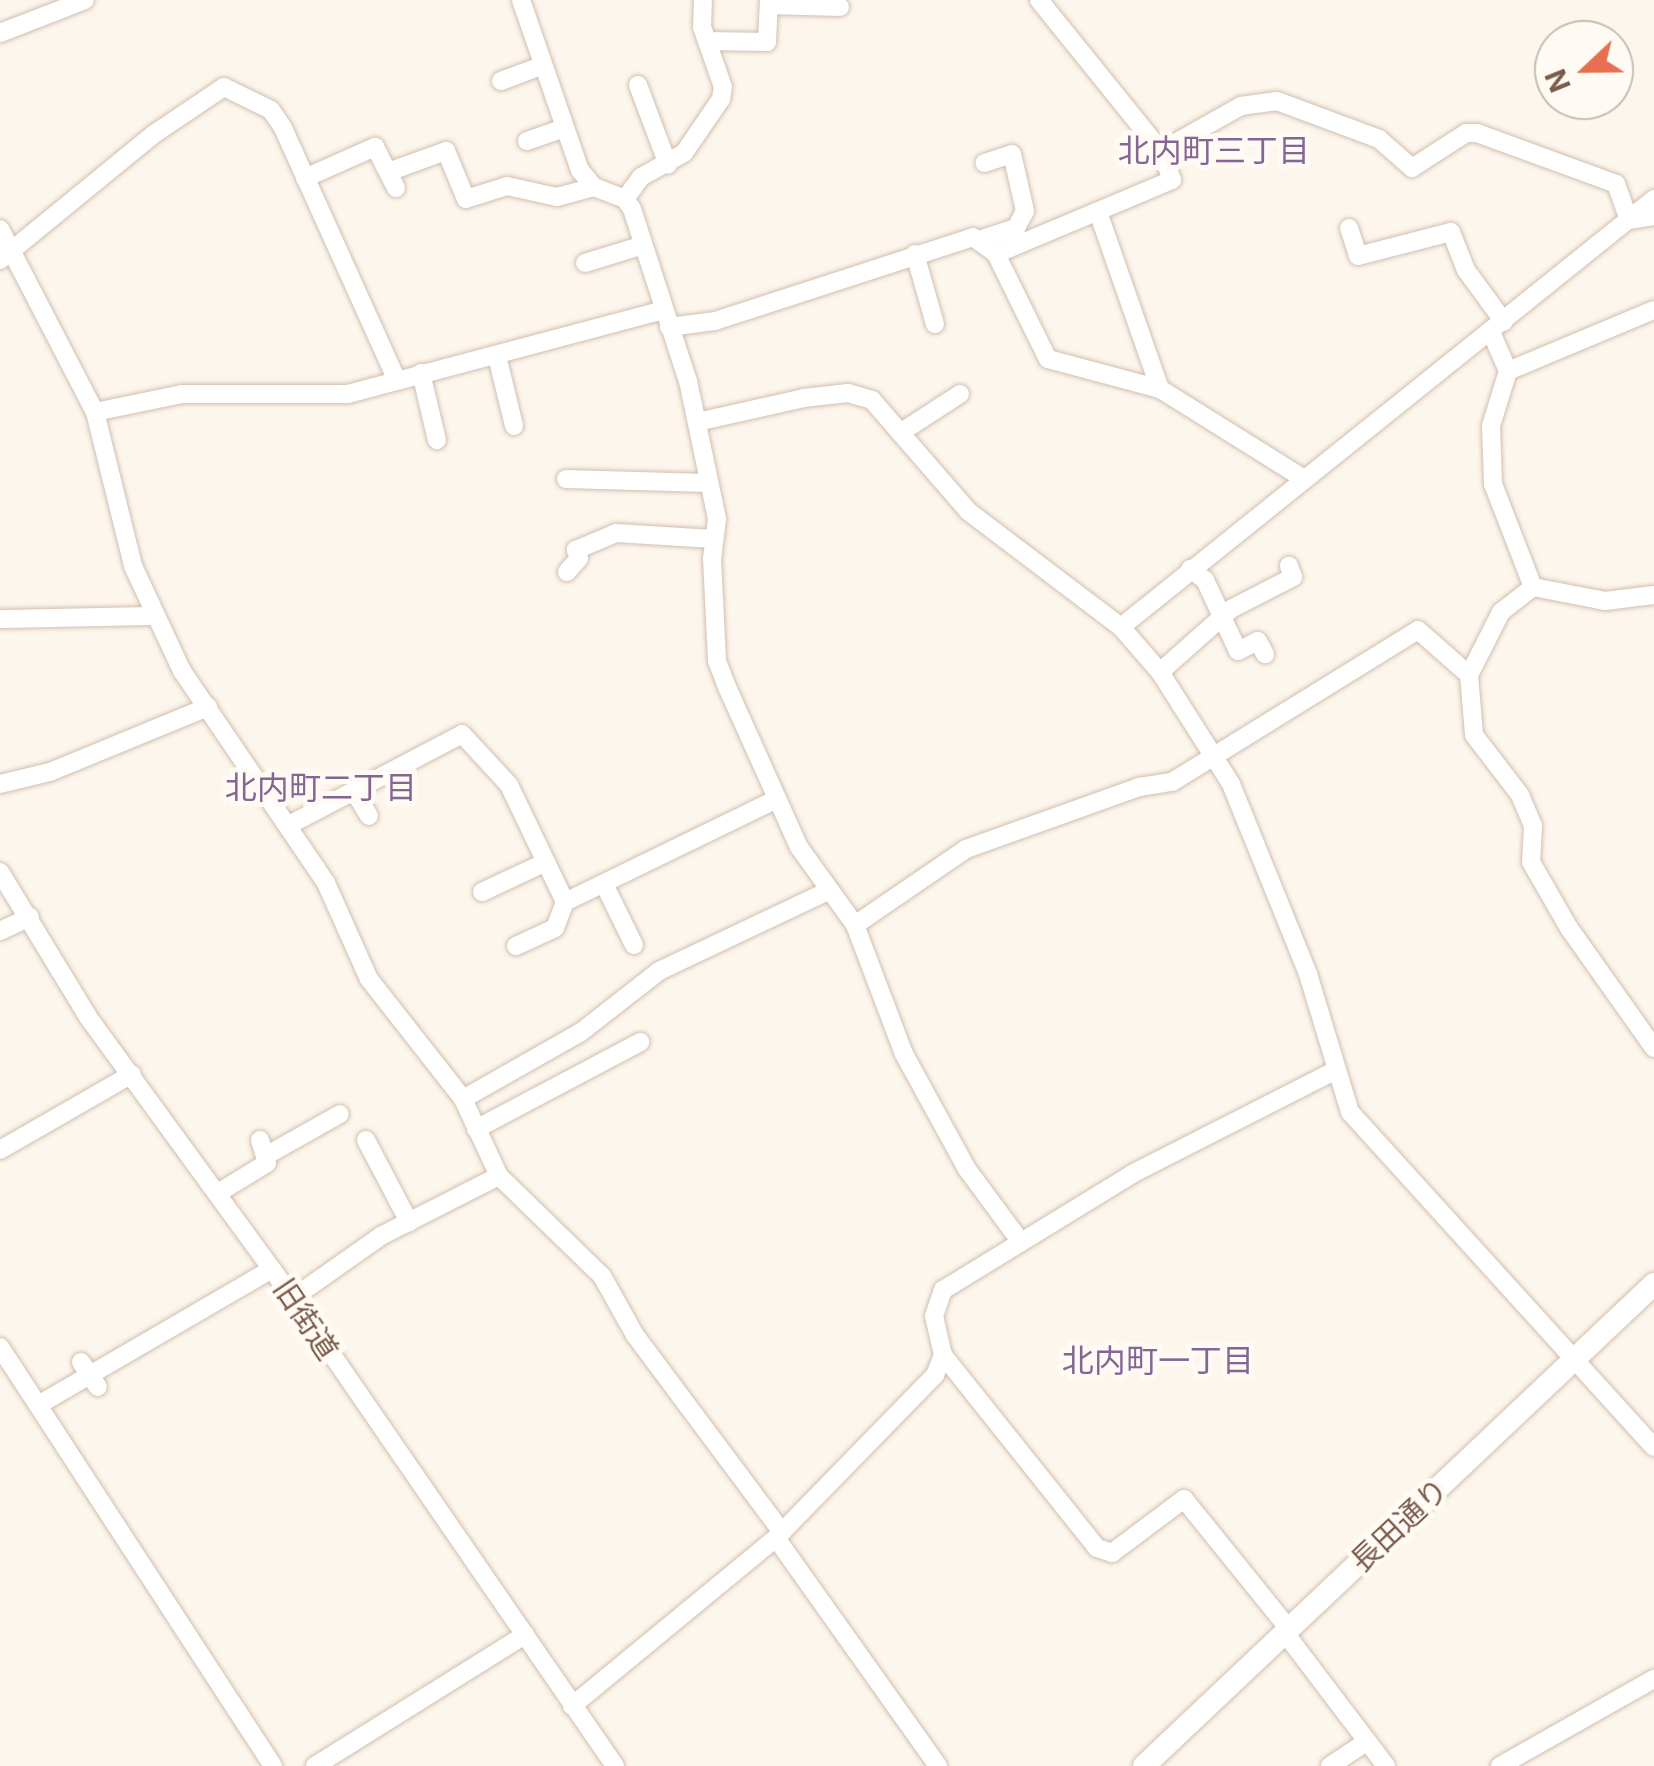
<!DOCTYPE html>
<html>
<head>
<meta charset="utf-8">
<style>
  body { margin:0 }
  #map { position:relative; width:1654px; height:1766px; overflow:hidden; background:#fdf6ec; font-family:Inter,"Noto Sans JP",sans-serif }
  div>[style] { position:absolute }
  .roads { filter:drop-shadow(0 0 2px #d1beb0) drop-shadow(0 0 2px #d1beb0) }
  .street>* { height:18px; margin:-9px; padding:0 9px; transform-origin:9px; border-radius:9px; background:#fff }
  .secondary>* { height:22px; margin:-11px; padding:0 11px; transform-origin:11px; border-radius:11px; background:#fff }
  span { translate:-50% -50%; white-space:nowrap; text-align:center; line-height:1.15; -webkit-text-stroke:10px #fffaf3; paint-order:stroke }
  .street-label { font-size:30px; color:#7a5c4d }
  .neighbourhood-label { font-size:32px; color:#846695 }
  .north { position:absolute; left:1534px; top:20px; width:100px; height:100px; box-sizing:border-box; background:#fffaf3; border:2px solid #cabbb1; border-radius:50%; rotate:248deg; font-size:28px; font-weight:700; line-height:40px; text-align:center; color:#7a5c4d }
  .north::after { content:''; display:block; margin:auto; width:35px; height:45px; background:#e76f51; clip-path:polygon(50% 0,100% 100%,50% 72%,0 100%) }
</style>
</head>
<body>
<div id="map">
  <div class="roads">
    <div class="street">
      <i style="left:521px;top:0;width:180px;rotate:70.9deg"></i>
      <i style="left:580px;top:170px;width:22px;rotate:51deg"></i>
      <i style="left:594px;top:187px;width:33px;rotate:21deg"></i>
      <i style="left:625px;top:199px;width:12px;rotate:55deg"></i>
      <i style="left:632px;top:209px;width:181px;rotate:72deg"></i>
      <i style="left:688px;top:381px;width:141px;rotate:78.1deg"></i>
      <i style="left:717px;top:519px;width:39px;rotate:97deg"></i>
      <i style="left:712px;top:558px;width:103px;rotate:87.2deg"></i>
      <i style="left:717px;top:661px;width:28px;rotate:69deg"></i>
      <i style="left:727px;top:687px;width:175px;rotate:65.8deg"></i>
      <i style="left:799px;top:847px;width:96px;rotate:54.3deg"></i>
      <i style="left:855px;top:925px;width:138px;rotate:69.2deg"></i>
      <i style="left:904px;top:1054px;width:131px;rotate:61.3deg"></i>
      <i style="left:967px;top:1169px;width:89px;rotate:53.6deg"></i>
      <i style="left:1039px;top:0;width:194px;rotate:51.1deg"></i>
      <i style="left:1161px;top:151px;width:31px;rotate:69deg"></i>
      <i style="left:1172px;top:180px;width:191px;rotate:157.2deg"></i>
      <i style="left:996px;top:254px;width:117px;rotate:63.7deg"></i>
      <i style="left:1048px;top:359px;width:116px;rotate:15deg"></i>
      <i style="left:769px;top:5px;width:71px;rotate:1.6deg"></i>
      <i style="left:0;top:33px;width:91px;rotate:-21.2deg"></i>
      <i style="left:707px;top:41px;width:60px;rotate:1deg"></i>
      <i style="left:767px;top:42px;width:42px;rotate:-87.3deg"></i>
      <i style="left:501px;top:81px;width:43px;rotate:-20.6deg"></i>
      <i style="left:638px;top:85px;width:85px;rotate:69.4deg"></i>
      <i style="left:527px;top:141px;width:39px;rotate:-19deg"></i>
      <i style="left:1161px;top:151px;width:92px;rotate:-29.4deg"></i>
      <i style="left:1241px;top:106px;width:36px;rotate:-8deg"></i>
      <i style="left:1277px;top:101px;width:109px;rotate:20.4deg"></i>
      <i style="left:1379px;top:139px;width:44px;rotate:41.3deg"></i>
      <i style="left:1412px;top:168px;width:64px;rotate:-32.9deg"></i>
      <i style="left:1466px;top:133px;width:11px"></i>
      <i style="left:1477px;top:133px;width:148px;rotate:20.1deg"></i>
      <i style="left:1616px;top:184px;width:38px;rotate:70deg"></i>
      <i style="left:1629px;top:220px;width:25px;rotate:-9deg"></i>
      <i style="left:388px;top:172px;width:62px;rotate:-19.9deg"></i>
      <i style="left:446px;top:151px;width:52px;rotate:67.4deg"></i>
      <i style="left:466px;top:199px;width:43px;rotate:-17.6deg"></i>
      <i style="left:507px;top:186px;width:51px;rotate:12.4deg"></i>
      <i style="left:557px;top:197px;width:38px;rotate:-15deg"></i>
      <i style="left:305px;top:178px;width:77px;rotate:-23.9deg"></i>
      <i style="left:375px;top:147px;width:46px;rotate:62.9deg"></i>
      <i style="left:625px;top:199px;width:27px;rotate:-54deg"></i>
      <i style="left:641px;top:177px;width:49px;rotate:-29.2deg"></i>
      <i style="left:684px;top:153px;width:65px;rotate:-55.6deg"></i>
      <i style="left:721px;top:99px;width:12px;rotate:-81deg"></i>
      <i style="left:723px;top:87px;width:64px;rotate:-109.3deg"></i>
      <i style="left:702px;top:27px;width:27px;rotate:-88deg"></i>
      <i style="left:1098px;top:212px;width:188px;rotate:70.7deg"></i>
      <i style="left:1160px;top:389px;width:166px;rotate:32deg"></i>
      <i style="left:1349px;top:228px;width:29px;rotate:72deg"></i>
      <i style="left:1358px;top:256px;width:96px;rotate:-14.5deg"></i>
      <i style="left:1451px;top:232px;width:41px;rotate:68.5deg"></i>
      <i style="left:1466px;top:270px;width:64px;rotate:53.8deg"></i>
      <i style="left:0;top:229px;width:206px;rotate:62.6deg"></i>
      <i style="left:95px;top:412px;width:159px;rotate:76.1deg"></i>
      <i style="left:133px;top:566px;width:116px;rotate:65deg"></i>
      <i style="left:182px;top:671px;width:256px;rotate:55.8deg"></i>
      <i style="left:326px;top:883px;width:105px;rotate:65.9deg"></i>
      <i style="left:369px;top:979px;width:152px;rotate:51.9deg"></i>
      <i style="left:463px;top:1099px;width:85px;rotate:64.9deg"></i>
      <i style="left:499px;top:1176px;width:144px;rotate:44.2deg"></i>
      <i style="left:602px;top:1276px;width:68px;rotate:60.8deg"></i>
      <i style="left:635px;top:1335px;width:246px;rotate:53.3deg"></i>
      <i style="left:982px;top:239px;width:36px;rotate:-18deg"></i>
      <i style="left:1016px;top:228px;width:19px;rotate:-62deg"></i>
      <i style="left:1025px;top:211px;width:58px;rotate:-102.8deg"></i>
      <i style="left:1012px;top:154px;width:29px;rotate:162deg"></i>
      <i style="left:915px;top:254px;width:73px;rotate:74.1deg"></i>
      <i style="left:0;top:260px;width:199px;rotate:-39.3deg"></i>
      <i style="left:154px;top:134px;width:84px;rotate:-33.9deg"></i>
      <i style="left:224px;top:87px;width:52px;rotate:26.1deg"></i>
      <i style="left:271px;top:110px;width:22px;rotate:56deg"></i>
      <i style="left:283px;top:128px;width:274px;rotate:65.7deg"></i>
      <i style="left:585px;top:263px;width:61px;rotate:-17.2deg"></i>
      <i style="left:669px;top:327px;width:46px;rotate:-7.4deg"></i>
      <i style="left:715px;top:321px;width:271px;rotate:-18deg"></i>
      <i style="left:973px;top:237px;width:29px;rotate:36deg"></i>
      <i style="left:1491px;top:332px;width:43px;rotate:66.4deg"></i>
      <i style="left:1508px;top:371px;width:58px;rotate:107.2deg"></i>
      <i style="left:1491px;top:426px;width:58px;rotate:88deg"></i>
      <i style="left:1493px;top:484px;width:110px;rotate:68.8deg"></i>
      <i style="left:1533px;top:587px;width:41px;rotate:142deg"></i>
      <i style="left:1501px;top:612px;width:71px;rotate:116.9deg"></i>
      <i style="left:1469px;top:675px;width:60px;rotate:85.2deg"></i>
      <i style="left:1474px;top:735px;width:76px;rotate:52.5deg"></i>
      <i style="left:1520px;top:795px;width:34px;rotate:67deg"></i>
      <i style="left:1533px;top:826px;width:36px;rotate:93deg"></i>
      <i style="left:1531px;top:862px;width:76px;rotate:60.1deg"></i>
      <i style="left:1569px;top:928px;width:147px;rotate:54.7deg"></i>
      <i style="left:497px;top:356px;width:72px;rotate:76.3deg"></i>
      <i style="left:1508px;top:371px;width:158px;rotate:-22.7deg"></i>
      <i style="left:421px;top:373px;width:69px;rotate:76.6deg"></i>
      <i style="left:95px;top:412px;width:89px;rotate:-11.7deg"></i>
      <i style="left:182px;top:394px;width:166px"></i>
      <i style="left:348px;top:394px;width:326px;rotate:-14.9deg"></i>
      <i style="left:697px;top:422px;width:110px;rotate:-12.6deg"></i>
      <i style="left:804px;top:398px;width:44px;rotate:-6.5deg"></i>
      <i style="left:848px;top:393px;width:25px;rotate:16deg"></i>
      <i style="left:872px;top:400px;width:147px;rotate:49.1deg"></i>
      <i style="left:968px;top:511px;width:192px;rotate:37.2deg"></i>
      <i style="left:1121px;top:627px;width:60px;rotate:49.1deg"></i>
      <i style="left:1160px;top:672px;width:133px;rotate:57.6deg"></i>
      <i style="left:1231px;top:784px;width:205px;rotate:67.9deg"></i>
      <i style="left:1308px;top:974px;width:144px;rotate:73.1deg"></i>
      <i style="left:1350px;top:1112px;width:452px;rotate:47.8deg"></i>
      <i style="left:903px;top:431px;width:68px;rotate:-33deg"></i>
      <i style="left:566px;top:479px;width:141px;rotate:1.6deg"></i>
      <i style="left:1190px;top:569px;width:19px;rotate:36deg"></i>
      <i style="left:1205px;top:580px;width:78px;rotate:65.1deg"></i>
      <i style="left:1238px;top:651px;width:22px;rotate:-27deg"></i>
      <i style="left:1258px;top:641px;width:15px;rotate:62deg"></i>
      <i style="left:567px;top:572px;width:18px;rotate:-49deg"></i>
      <i style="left:579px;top:558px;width:9px;rotate:-111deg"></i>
      <i style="left:576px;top:550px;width:43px;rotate:-23deg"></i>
      <i style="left:616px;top:533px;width:97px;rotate:3.5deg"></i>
      <i style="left:1533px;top:587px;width:73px;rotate:11deg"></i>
      <i style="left:1605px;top:601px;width:49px;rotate:-7deg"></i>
      <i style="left:0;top:619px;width:154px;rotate:-1.1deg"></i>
      <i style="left:1121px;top:627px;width:684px;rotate:-38.76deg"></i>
      <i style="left:1160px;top:672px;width:95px;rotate:-41.6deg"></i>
      <i style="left:1231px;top:609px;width:70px;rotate:-27.3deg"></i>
      <i style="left:1293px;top:577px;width:12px;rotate:-110deg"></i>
      <i style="left:0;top:784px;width:51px;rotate:-13.5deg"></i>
      <i style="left:50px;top:772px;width:171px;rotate:-22.4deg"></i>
      <i style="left:354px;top:791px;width:29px;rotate:59deg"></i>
      <i style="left:289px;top:825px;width:195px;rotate:-27.7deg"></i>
      <i style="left:462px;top:734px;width:69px;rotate:47.3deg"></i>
      <i style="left:509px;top:785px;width:130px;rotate:64.4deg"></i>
      <i style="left:565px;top:902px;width:236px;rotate:-25.9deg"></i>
      <i style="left:0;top:872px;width:170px;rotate:58.7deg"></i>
      <i style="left:88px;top:1017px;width:348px;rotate:53.9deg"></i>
      <i style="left:293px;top:1298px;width:568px;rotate:55.47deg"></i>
      <i style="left:604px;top:884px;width:68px;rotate:63.8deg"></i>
      <i style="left:482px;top:892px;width:71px;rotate:-25.1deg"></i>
      <i style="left:855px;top:925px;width:135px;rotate:-34.4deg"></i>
      <i style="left:966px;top:849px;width:184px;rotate:-19.7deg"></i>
      <i style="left:1139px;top:787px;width:33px;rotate:-9deg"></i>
      <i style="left:1172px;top:782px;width:289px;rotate:-31.7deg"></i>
      <i style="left:1418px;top:630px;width:68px;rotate:41.4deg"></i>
      <i style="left:0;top:931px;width:33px;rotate:-25deg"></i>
      <i style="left:516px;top:946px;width:43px;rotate:-24.8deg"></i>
      <i style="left:555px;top:928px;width:28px;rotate:-69deg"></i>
      <i style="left:463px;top:1099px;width:136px;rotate:-29.6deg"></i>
      <i style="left:581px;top:1032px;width:99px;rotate:-38deg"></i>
      <i style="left:659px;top:971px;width:187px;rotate:-25.3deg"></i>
      <i style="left:476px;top:1129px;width:186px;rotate:-27.9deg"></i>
      <i style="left:366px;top:1140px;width:93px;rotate:62.3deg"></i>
      <i style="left:0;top:1150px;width:152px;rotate:-29.9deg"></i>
      <i style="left:269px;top:1154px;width:81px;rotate:-29.4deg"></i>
      <i style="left:218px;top:1193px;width:57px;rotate:-31.5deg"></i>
      <i style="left:267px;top:1163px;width:24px;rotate:-107deg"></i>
      <i style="left:293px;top:1298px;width:108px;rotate:-35.2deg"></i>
      <i style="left:381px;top:1236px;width:132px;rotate:-27deg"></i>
      <i style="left:0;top:1347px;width:500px;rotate:56.91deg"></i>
      <i style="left:943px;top:1355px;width:247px;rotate:51.4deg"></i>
      <i style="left:1097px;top:1548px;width:16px;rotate:18deg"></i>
      <i style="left:1112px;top:1553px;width:90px;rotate:-36.9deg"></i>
      <i style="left:1184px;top:1499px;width:167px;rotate:51.1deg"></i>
      <i style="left:81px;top:1362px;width:30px;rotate:56deg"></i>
      <i style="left:40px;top:1404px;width:268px;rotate:-30.2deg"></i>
      <i style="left:776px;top:1538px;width:280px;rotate:54.6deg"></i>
      <i style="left:1285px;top:1633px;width:167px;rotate:52.8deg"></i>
      <i style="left:572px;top:1706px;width:264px;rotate:-39.5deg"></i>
      <i style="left:776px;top:1538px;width:228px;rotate:-45.7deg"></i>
      <i style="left:935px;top:1375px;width:22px;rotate:-68deg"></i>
      <i style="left:943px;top:1355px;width:40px;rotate:-103deg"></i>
      <i style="left:934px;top:1316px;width:28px;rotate:-71deg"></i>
      <i style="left:943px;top:1290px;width:222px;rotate:-31.5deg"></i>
      <i style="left:1132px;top:1174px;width:229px;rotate:-27deg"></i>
      <i style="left:315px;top:1766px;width:248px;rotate:-32deg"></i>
      <i style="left:1330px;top:1766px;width:43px;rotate:-33.7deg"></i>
      <i style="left:1500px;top:1766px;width:177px;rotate:-29.5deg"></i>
    </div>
    <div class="secondary">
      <i style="left:1144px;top:1766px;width:702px;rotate:-43.38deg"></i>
    </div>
  </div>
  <div class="street-label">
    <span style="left:306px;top:1319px;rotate:56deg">旧街道</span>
    <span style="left:1399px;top:1525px;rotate:-43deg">長田通り</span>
  </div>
  <div class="neighbourhood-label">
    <span style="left:1214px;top:151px">北内町三丁目</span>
    <span style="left:321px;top:788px">北内町二丁目</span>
    <span style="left:1158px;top:1361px">北内町一丁目</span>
  </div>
  <div class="north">N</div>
</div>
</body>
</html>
